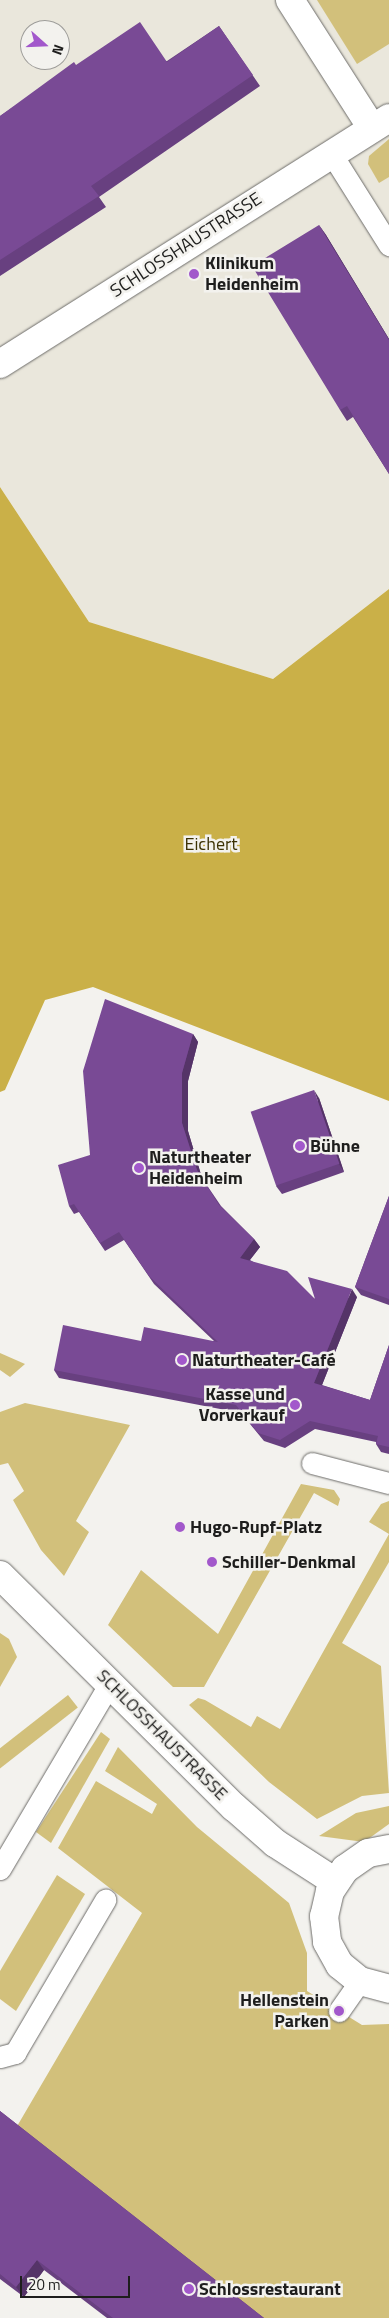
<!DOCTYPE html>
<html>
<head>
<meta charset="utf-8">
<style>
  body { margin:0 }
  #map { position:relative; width:389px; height:2318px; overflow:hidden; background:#f3f2ee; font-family:"Titillium Web",sans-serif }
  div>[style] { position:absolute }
  .built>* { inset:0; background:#eae7dc }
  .green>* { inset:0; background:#d2c07b; transform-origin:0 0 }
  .forest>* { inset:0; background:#cab048 }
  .roads { filter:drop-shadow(0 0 1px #6d6c69) drop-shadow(0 0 1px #6d6c69) }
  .lane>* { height:21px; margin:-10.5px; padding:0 10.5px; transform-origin:10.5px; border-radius:10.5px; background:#fff }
  .street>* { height:28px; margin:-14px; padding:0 14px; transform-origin:14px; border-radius:14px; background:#fff }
  .wall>* { inset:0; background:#684080 }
  .shaded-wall>* { inset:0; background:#553468 }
  .building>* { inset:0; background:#794a95; transform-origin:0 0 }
  .dots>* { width:14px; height:14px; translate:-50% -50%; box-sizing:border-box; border:2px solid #f3f2ee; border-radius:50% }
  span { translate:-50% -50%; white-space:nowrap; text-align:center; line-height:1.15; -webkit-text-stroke:5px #f3f2ee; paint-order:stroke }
  .street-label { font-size:18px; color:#1e1e1d }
  .poi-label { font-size:18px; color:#1e1e1d; font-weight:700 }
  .left { translate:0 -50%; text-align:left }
  .right { translate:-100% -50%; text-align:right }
  .park-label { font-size:18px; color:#3b3103 }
  .north { position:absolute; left:20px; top:20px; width:50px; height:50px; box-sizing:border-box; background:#f3f2ee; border:1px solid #9e9d9a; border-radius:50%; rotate:110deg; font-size:14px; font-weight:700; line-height:20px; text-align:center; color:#1e1e1d }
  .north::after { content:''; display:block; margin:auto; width:18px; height:22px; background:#a258cb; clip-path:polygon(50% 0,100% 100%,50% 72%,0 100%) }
  .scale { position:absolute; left:20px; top:2276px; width:110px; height:22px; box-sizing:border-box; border:2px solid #1e1e1d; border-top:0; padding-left:6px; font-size:15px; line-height:18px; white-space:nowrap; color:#1e1e1d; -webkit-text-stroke:4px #f3f2ee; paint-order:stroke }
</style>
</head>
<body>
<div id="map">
  <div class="built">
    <i style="clip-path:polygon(evenodd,0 0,389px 0,389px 589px,273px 679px,89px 622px,0 487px,0 0,30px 30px,60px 30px,60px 60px,30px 60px,30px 30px)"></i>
  </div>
  <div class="green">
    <i style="clip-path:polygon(317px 0,389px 0,389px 44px,357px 64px)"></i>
    <i style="clip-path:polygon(389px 139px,389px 177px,379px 183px,368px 164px,369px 156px)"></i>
    <i style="clip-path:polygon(0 1353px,25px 1364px,10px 1377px,0 1370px)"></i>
    <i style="clip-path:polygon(25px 1403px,130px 1425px,76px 1521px,89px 1532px,64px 1576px,41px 1550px,13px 1500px,24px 1491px,8px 1463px,0 1465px,0 1412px)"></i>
    <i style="clip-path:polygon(301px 1484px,334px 1490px,340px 1499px,338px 1506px,314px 1493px,204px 1687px,173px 1687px,108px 1625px,141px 1570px,218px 1634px)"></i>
    <i style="clip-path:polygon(389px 1501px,389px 1562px,342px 1643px,381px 1666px,389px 1793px,362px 1796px,317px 1819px,269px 1782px,189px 1705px,198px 1698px,205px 1700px,251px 1727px,257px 1716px,280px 1729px,389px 1534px,369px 1522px,381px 1504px)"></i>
    <i style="clip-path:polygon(0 1633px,9px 1639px,17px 1657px,0 1687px)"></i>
    <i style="left:68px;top:1695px;width:16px;height:130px;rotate:52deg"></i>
    <i style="clip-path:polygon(101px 1732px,110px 1739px,51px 1843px,36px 1832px)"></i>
    <i style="clip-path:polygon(118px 1747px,197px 1827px,289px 1903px,307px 1953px,307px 1991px,362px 2025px,389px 2024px,389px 2318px,258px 2318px,16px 2128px,142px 1913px,58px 1848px,96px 1781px,152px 1814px,157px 1804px,105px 1771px)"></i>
    <i style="clip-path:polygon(389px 1806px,389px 1824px,364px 1842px,319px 1836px,356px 1813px)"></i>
    <i style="clip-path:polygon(57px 1875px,85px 1894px,16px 2011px,0 1999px,0 1971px)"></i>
  </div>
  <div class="forest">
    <i style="clip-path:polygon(0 487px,89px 622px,273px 679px,389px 589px,389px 1101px,93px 987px,45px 1000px,5px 1090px,0 1092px)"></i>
  </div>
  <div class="roads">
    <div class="lane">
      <i style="left:331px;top:153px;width:109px;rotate:57.8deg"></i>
      <i style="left:312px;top:1463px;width:80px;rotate:14.6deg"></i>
      <i style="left:0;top:1869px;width:216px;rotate:-59.4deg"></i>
      <i style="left:339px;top:2011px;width:37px;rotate:-55deg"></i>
      <i style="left:0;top:2057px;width:16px;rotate:-15deg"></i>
      <i style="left:15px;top:2053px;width:178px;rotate:-59.5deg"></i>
    </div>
    <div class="street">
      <i style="left:290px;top:0;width:152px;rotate:57.4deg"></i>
      <i style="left:0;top:364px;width:460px;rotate:-32.3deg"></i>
      <i style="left:0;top:1575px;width:330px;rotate:44.8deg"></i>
      <i style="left:234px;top:1807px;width:55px;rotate:41.3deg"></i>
      <i style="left:275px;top:1843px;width:70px;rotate:32.8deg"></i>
      <i style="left:389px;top:1849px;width:21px;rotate:169deg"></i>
      <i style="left:368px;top:1853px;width:28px;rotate:145deg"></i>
      <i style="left:345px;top:1869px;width:27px;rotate:124deg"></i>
      <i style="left:330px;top:1891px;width:26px;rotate:103deg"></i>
      <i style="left:324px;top:1916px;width:26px;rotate:83deg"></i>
      <i style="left:327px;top:1942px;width:26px;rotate:61deg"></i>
      <i style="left:340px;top:1965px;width:26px;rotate:39deg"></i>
      <i style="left:360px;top:1981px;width:30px;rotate:15deg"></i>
    </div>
  </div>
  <div class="wall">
    <i style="clip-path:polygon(219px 26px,260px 86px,99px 197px,106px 207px,0 276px,0 116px,76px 65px,167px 61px)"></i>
    <i style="clip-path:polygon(319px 225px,326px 235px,389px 339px,389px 474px,353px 417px,347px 421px,340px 410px)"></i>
    <i style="clip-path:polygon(193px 1034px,198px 1042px,188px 1081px,188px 1131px,202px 1178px,221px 1206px,254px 1239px,260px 1247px,250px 1260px,315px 1299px,357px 1297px,322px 1385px,370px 1400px,389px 1345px,389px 1454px,381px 1452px,376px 1444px,376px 1442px,315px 1429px,285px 1448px,264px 1441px,241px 1413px,59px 1378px,54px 1370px,141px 1341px,214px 1341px,154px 1284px,124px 1240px,105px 1251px,79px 1212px,74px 1214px,69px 1206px,90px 1155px)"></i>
    <i style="clip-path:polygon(319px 1098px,344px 1172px,282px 1194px,276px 1186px)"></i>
    <i style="clip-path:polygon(389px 1196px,389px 1305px,361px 1295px,355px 1287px)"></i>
    <i style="clip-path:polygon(0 2111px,264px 2318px,107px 2318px,44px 2270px,24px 2297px,0 2279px)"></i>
  </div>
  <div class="shaded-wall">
    <i style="clip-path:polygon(319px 225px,326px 235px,389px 339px,389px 340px)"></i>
    <i style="clip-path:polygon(193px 1034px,198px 1042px,188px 1081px,188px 1131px,202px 1178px,197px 1170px,182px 1123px,182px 1073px)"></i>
    <i style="clip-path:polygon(314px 1090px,319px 1098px,344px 1172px,339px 1164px)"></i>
    <i style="clip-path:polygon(254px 1239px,260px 1247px,245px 1266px,240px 1258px)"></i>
    <i style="clip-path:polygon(352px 1289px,357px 1297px,320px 1390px,314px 1383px)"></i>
    <i style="clip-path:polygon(37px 2260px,44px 2270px,24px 2297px,16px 2287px)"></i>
  </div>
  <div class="building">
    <i style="clip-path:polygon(140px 22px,167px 62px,219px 26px,253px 75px,91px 186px,99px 196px,0 260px,0 116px,74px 62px,76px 65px)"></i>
    <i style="clip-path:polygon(319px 225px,389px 340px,389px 474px,347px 406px,340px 410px,252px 266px)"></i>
    <i style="clip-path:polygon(105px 999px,193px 1034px,182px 1073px,182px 1123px,197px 1170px,219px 1205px,254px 1239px,240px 1258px,287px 1271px,315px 1299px,308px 1277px,352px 1289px,314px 1383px,370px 1400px,389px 1345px,389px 1447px,376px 1444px,378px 1436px,310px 1421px,280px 1440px,258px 1433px,236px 1405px,54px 1370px,63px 1325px,141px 1341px,144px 1327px,218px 1342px,149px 1276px,119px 1232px,100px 1243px,74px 1204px,69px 1206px,58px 1165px,90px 1155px,83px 1071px)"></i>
    <i style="left:314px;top:1090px;width:78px;height:67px;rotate:71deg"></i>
    <i style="clip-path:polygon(389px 1196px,389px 1299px,355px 1287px)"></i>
    <i style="clip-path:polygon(0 2111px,264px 2318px,113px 2318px,37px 2260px,16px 2287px,0 2274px)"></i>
  </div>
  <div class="dots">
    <i style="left:194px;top:274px;background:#a258cb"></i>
    <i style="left:300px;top:1146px;background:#a258cb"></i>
    <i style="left:139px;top:1168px;background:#a258cb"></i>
    <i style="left:182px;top:1360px;background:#a258cb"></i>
    <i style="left:295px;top:1405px;background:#a258cb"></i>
    <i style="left:180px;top:1527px;background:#a258cb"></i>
    <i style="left:212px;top:1562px;background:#a258cb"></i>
    <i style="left:339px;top:2011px;background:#a258cb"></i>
    <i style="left:189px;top:2289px;background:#a258cb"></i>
  </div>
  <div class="street-label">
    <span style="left:186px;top:245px;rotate:-33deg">SCHLOSSHAUSTRASSE</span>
    <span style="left:162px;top:1735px;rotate:45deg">SCHLOSSHAUSTRASSE</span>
  </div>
  <div class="poi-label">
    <span class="left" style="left:205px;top:274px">Klinikum<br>Heidenheim</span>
    <span class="left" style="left:310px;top:1146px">Bühne</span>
    <span class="left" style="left:149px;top:1168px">Naturtheater<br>Heidenheim</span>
    <span class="left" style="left:192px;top:1360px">Naturtheater-Café</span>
    <span class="right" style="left:285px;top:1405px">Kasse und<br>Vorverkauf</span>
    <span class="left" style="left:190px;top:1527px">Hugo-Rupf-Platz</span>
    <span class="left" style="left:222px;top:1562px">Schiller-Denkmal</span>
    <span class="right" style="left:329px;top:2011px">Hellenstein<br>Parken</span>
    <span class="left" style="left:199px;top:2289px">Schlossrestaurant</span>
  </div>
  <div class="park-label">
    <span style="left:211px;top:844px">Eichert</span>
  </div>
  <div class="north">N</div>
  <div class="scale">20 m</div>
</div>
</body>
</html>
